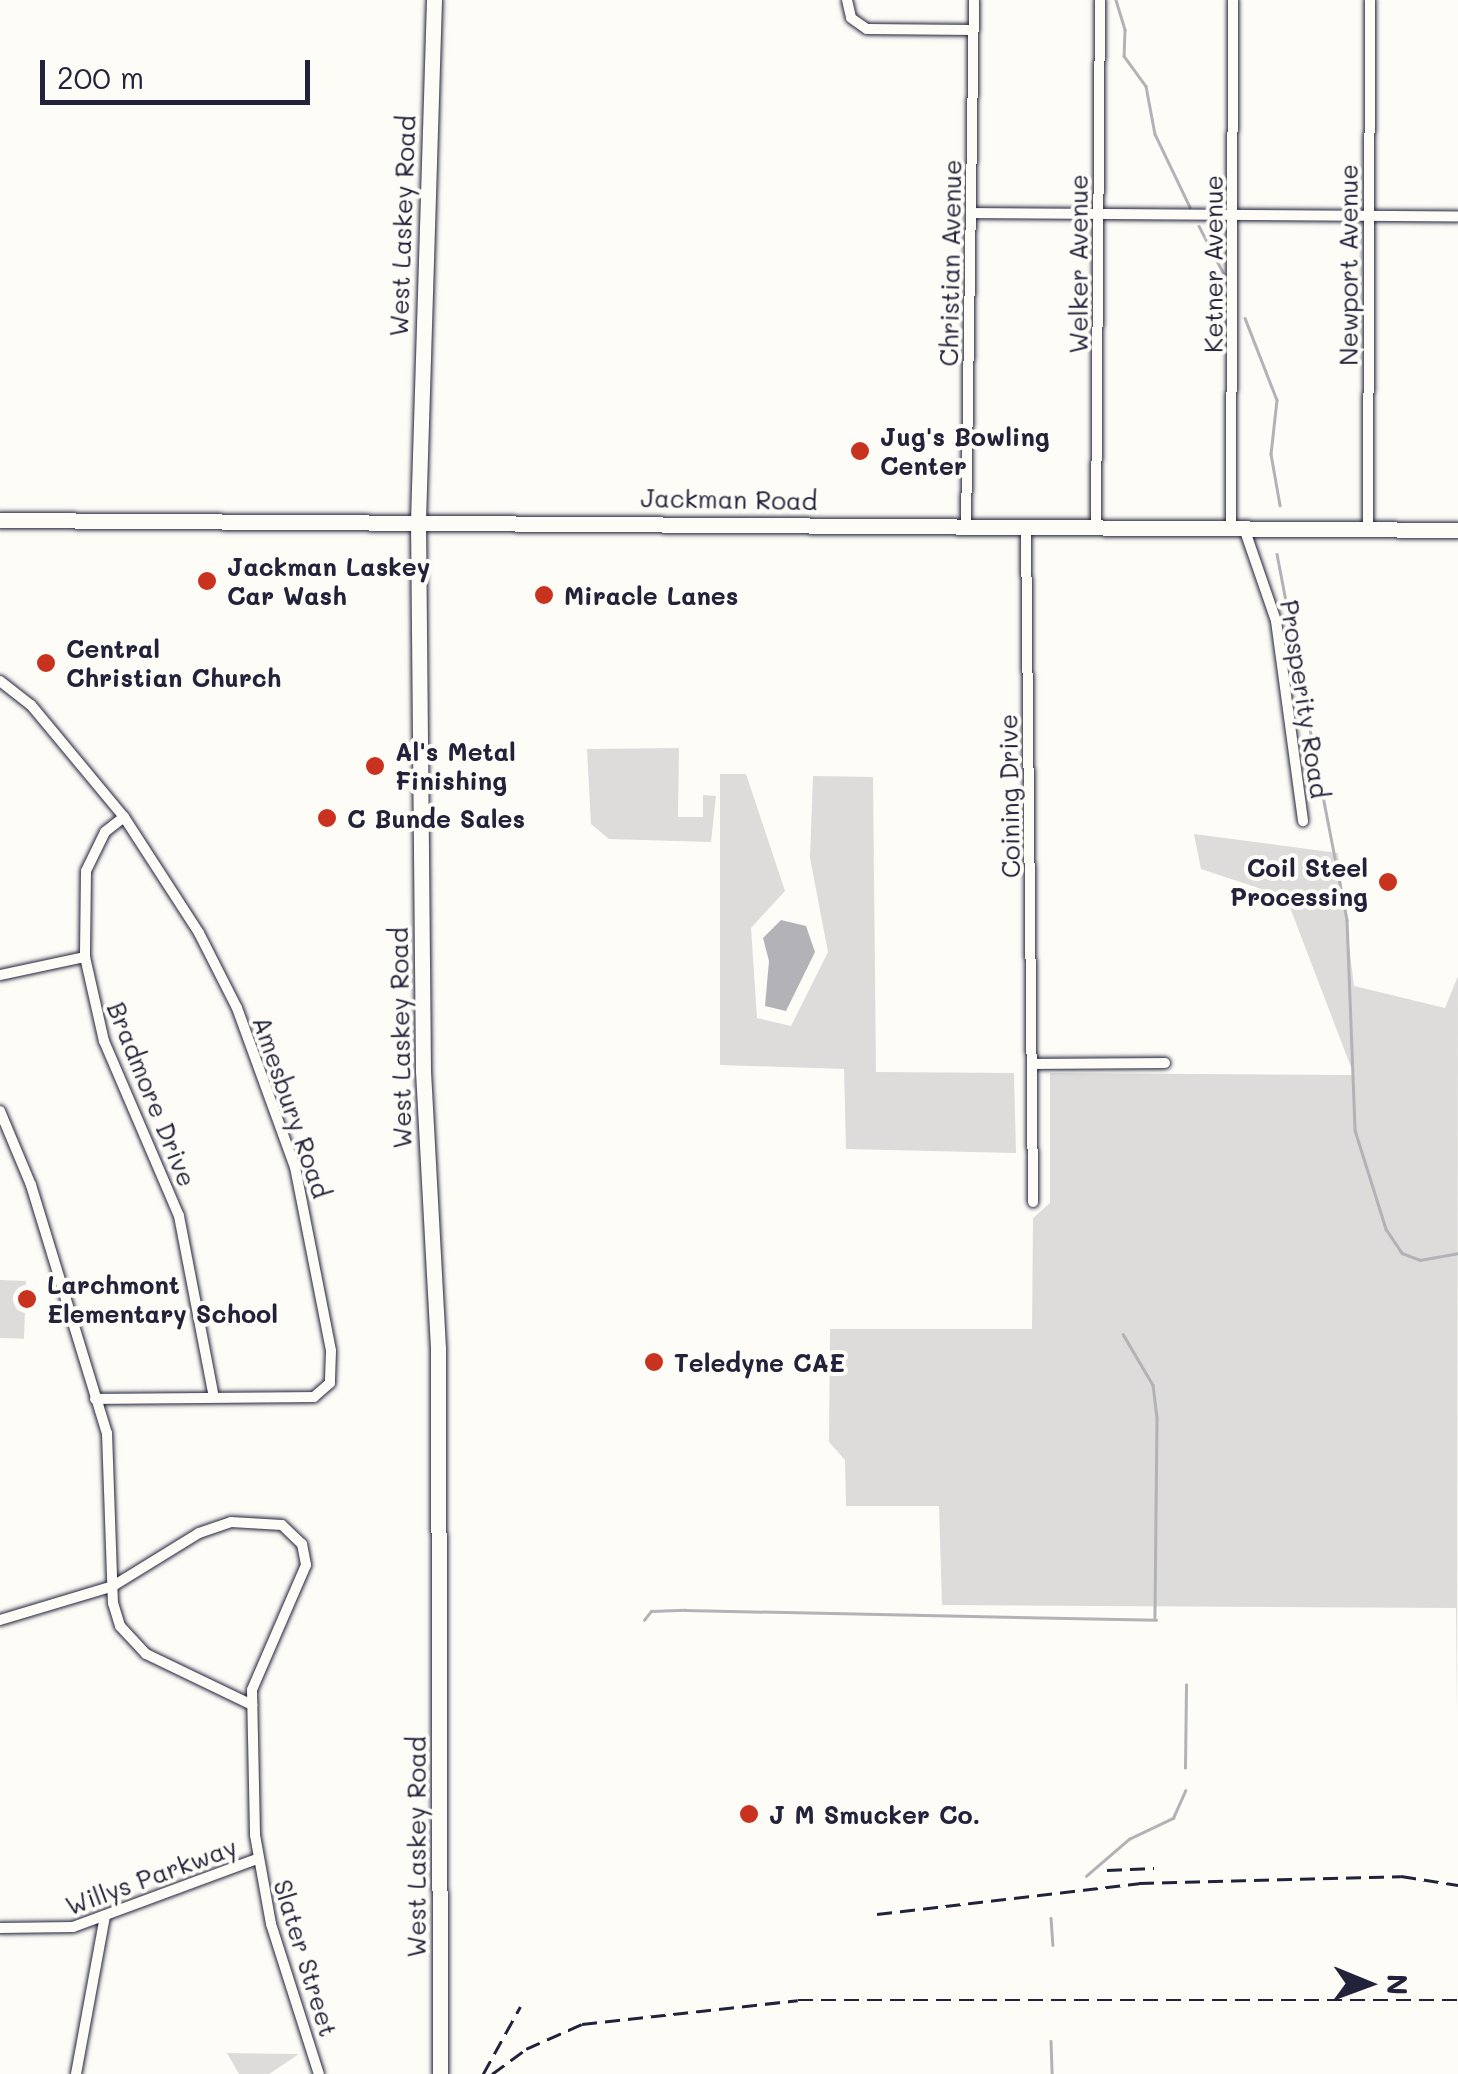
<!DOCTYPE html>
<html>
<head>
<meta charset="utf-8">
<style>
  body { margin:0 }
  #map { position:relative; width:1458px; height:2074px; overflow:hidden; background:#fdfcf7; font-family:Mali,sans-serif }
  div>[style] { position:absolute }
  .green>* { inset:0; background:#dddcdb; transform-origin:0 0 }
  .water>* { inset:0; background:#b2b2b7 }
  .stream>* { height:2.5px; margin:-1.25px; padding:0 1.25px; transform-origin:1.25px; border-radius:1.25px; background:#b2b2b7 }
  .roads { filter:drop-shadow(0 0 2px #22223b) drop-shadow(0 0 2px #22223b) }
  .street>* { height:10px; margin:-5px; padding:0 5px; transform-origin:5px; border-radius:5px; background:#fdfcf7 }
  .secondary>* { height:15px; margin:-7.5px; padding:0 7.5px; transform-origin:7.5px; border-radius:7.5px; background:#fdfcf7 }
  .rail>* { height:2.5px; margin-top:-1.25px; transform-origin:0; background:repeating-linear-gradient(90deg,#22223b 0 15px,transparent 0 23px) }
  .dots>* { width:28px; height:28px; translate:-50% -50%; box-sizing:border-box; border:5px solid #fdfcf7; border-radius:50% }
  span { translate:-50% -50%; white-space:nowrap; text-align:center; line-height:1.15; -webkit-text-stroke:8px #fdfcf7; paint-order:stroke }
  .street-label { font-size:25px; color:#22223b }
  .poi-label { font-size:25px; color:#22223b; font-weight:700 }
  .left { translate:0 -50%; text-align:left }
  .right { translate:-100% -50%; text-align:right }
  .north { position:absolute; left:1318px; top:1934px; width:100px; height:100px; -webkit-text-stroke:8px #fdfcf7; paint-order:stroke; rotate:91deg; font-size:28px; font-weight:700; line-height:40px; text-align:center; color:#22223b }
  .north::after { content:''; display:block; margin:auto; width:35px; height:45px; background:#22223b; clip-path:polygon(50% 0,100% 100%,50% 72%,0 100%) }
  .scale { position:absolute; left:40px; top:60px; width:270px; height:45px; box-sizing:border-box; border:5px solid #22223b; border-top:0; padding-left:12px; font-size:30px; line-height:35px; white-space:nowrap; color:#22223b; -webkit-text-stroke:8px #fdfcf7; paint-order:stroke }
</style>
</head>
<body>
<div id="map">
  <div class="green">
    <i style="clip-path:polygon(679px 748px,678px 817px,703px 817px,703px 795px,716px 796px,711px 842px,609px 839px,591px 824px,587px 749px)"></i>
    <i style="clip-path:polygon(720px 774px,746px 774px,785px 891px,751px 928px,757px 1018px,791px 1026px,828px 952px,810px 858px,813px 776px,873px 777px,876px 1072px,1014px 1073px,1016px 1153px,846px 1149px,844px 1069px,720px 1065px)"></i>
    <i style="clip-path:polygon(1194px 834px,1338px 853px,1354px 986px,1445px 1008px,1458px 976px,1457px 1717px,1456px 1608px,942px 1605px,939px 1506px,846px 1506px,845px 1460px,829px 1442px,830px 1329px,1032px 1329px,1033px 1218px,1050px 1203px,1050px 1073px,1354px 1075px,1286px 897px,1201px 869px)"></i>
    <i style="left:0;top:1280px;width:26px;height:58px;rotate:2deg"></i>
    <i style="clip-path:polygon(227px 2053px,299px 2054px,269px 2074px,239px 2074px)"></i>
  </div>
  <div class="water">
    <i style="clip-path:polygon(781px 920px,806px 926px,815px 952px,786px 1011px,765px 1006px,769px 961px,763px 938px)"></i>
  </div>
  <div class="stream">
    <i style="left:1116px;top:0;width:31px;rotate:73deg"></i>
    <i style="left:1125px;top:30px;width:26px;rotate:92deg"></i>
    <i style="left:1124px;top:56px;width:37px;rotate:54deg"></i>
    <i style="left:1146px;top:86px;width:49px;rotate:79.4deg"></i>
    <i style="left:1155px;top:134px;width:81px;rotate:64.4deg"></i>
    <i style="left:1199px;top:226px;width:54px;rotate:62.5deg"></i>
    <i style="left:1245px;top:318px;width:88px;rotate:68.7deg"></i>
    <i style="left:1277px;top:400px;width:54px;rotate:96.3deg"></i>
    <i style="left:1271px;top:454px;width:52px;rotate:80deg"></i>
    <i style="left:1277px;top:554px;width:145px;rotate:79.2deg"></i>
    <i style="left:1308px;top:719px;width:205px;rotate:79deg"></i>
    <i style="left:1347px;top:920px;width:210px;rotate:87.8deg"></i>
    <i style="left:1355px;top:1130px;width:104px;rotate:72.6deg"></i>
    <i style="left:1386px;top:1229px;width:29px;rotate:56deg"></i>
    <i style="left:1402px;top:1253px;width:19px;rotate:21deg"></i>
    <i style="left:1420px;top:1260px;width:39px;rotate:-10deg"></i>
    <i style="left:1123px;top:1334px;width:59px;rotate:59.5deg"></i>
    <i style="left:1153px;top:1385px;width:34px;rotate:83deg"></i>
    <i style="left:1157px;top:1419px;width:198px;rotate:90.6deg"></i>
    <i style="left:644px;top:1620px;width:11px;rotate:-52deg"></i>
    <i style="left:651px;top:1611px;width:34px;rotate:-2deg"></i>
    <i style="left:685px;top:1610px;width:471px;rotate:1.2deg"></i>
    <i style="left:1185px;top:1768px;width:83px;rotate:-89.3deg"></i>
    <i style="left:1086px;top:1876px;width:57px;rotate:-40.7deg"></i>
    <i style="left:1129px;top:1839px;width:49px;rotate:-25.5deg"></i>
    <i style="left:1173px;top:1818px;width:30px;rotate:-66deg"></i>
    <i style="left:1051px;top:1918px;width:27px;rotate:86deg"></i>
    <i style="left:1051px;top:2041px;width:33px;rotate:88deg"></i>
  </div>
  <div class="roads">
    <div class="street">
      <i style="left:847px;top:0;width:18px;rotate:77deg"></i>
      <i style="left:851px;top:18px;width:19px;rotate:35deg"></i>
      <i style="left:867px;top:29px;width:106px;rotate:0.5deg"></i>
      <i style="left:971px;top:213px;width:487px;rotate:0.4deg"></i>
      <i style="left:966px;top:527px;width:527px;rotate:-89.13deg"></i>
      <i style="left:1026px;top:528px;width:674px;rotate:89.4deg"></i>
      <i style="left:1231px;top:528px;width:528px;rotate:-89.78deg"></i>
      <i style="left:1244px;top:528px;width:98px;rotate:71deg"></i>
      <i style="left:1276px;top:621px;width:202px;rotate:82.3deg"></i>
      <i style="left:1096px;top:529px;width:529px;rotate:-89.57deg"></i>
      <i style="left:1368px;top:529px;width:529px;rotate:-89.78deg"></i>
      <i style="left:0;top:681px;width:39px;rotate:38deg"></i>
      <i style="left:31px;top:705px;width:146px;rotate:50.3deg"></i>
      <i style="left:124px;top:817px;width:138px;rotate:57.1deg"></i>
      <i style="left:199px;top:933px;width:84px;rotate:63.1deg"></i>
      <i style="left:237px;top:1008px;width:169px;rotate:70deg"></i>
      <i style="left:295px;top:1167px;width:187px;rotate:78.9deg"></i>
      <i style="left:331px;top:1351px;width:32px;rotate:92deg"></i>
      <i style="left:330px;top:1383px;width:21px;rotate:139deg"></i>
      <i style="left:314px;top:1397px;width:219px;rotate:179.5deg"></i>
      <i style="left:124px;top:817px;width:24px;rotate:142deg"></i>
      <i style="left:105px;top:832px;width:43px;rotate:116deg"></i>
      <i style="left:86px;top:871px;width:86px;rotate:90.7deg"></i>
      <i style="left:85px;top:957px;width:86px;rotate:77.3deg"></i>
      <i style="left:104px;top:1041px;width:190px;rotate:66.8deg"></i>
      <i style="left:179px;top:1216px;width:184px;rotate:79.1deg"></i>
      <i style="left:0;top:975px;width:87px;rotate:-12deg"></i>
      <i style="left:1032px;top:1064px;width:133px;rotate:-0.4deg"></i>
      <i style="left:0;top:1111px;width:80px;rotate:67.3deg"></i>
      <i style="left:31px;top:1185px;width:259px;rotate:73deg"></i>
      <i style="left:107px;top:1433px;width:170px;rotate:88deg"></i>
      <i style="left:113px;top:1603px;width:24px;rotate:73deg"></i>
      <i style="left:120px;top:1626px;width:38px;rotate:47deg"></i>
      <i style="left:146px;top:1654px;width:118px;rotate:25.7deg"></i>
      <i style="left:0;top:1620px;width:118px;rotate:-16.7deg"></i>
      <i style="left:113px;top:1586px;width:101px;rotate:-31.6deg"></i>
      <i style="left:199px;top:1533px;width:34px;rotate:-19deg"></i>
      <i style="left:231px;top:1522px;width:51px;rotate:3.4deg"></i>
      <i style="left:282px;top:1525px;width:28px;rotate:44deg"></i>
      <i style="left:302px;top:1544px;width:21px;rotate:79deg"></i>
      <i style="left:306px;top:1565px;width:136px;rotate:113.4deg"></i>
      <i style="left:252px;top:1690px;width:145px;rotate:88.8deg"></i>
      <i style="left:255px;top:1835px;width:90px;rotate:79.8deg"></i>
      <i style="left:271px;top:1924px;width:157px;rotate:72.3deg"></i>
      <i style="left:0;top:1928px;width:73px;rotate:-0.8deg"></i>
      <i style="left:73px;top:1927px;width:196px;rotate:-20.3deg"></i>
      <i style="left:76px;top:2074px;width:161px;rotate:-79.6deg"></i>
    </div>
    <div class="secondary">
      <i style="left:434px;top:0;width:520px;rotate:91.76deg"></i>
      <i style="left:418px;top:520px;width:551px;rotate:89.48deg"></i>
      <i style="left:423px;top:1071px;width:277px;rotate:86.9deg"></i>
      <i style="left:438px;top:1348px;width:726px;rotate:89.84deg"></i>
      <i style="left:0;top:520px;width:1458px;rotate:0.39deg"></i>
    </div>
  </div>
  <div class="rail">
    <i style="left:1107px;top:1870px;width:47px;rotate:-2.4deg"></i>
    <i style="left:877px;top:1914px;width:264px;rotate:-6.7deg"></i>
    <i style="left:1139px;top:1883px;width:262px;rotate:-1.5deg"></i>
    <i style="left:1401px;top:1876px;width:58px;rotate:9deg"></i>
    <i style="left:483px;top:2074px;width:77px;rotate:-61.1deg"></i>
    <i style="left:492px;top:2074px;width:42px;rotate:-36.3deg"></i>
    <i style="left:526px;top:2049px;width:61px;rotate:-24.1deg"></i>
    <i style="left:582px;top:2024px;width:217px;rotate:-6.3deg"></i>
    <i style="left:798px;top:2000px;width:660px"></i>
  </div>
  <div class="dots">
    <i style="left:860px;top:451px;background:#c8321e"></i>
    <i style="left:207px;top:581px;background:#c8321e"></i>
    <i style="left:544px;top:595px;background:#c8321e"></i>
    <i style="left:46px;top:663px;background:#c8321e"></i>
    <i style="left:375px;top:766px;background:#c8321e"></i>
    <i style="left:327px;top:818px;background:#c8321e"></i>
    <i style="left:1388px;top:882px;background:#c8321e"></i>
    <i style="left:27px;top:1299px;background:#c8321e"></i>
    <i style="left:654px;top:1362px;background:#c8321e"></i>
    <i style="left:749px;top:1814px;background:#c8321e"></i>
  </div>
  <div class="street-label">
    <span style="left:402px;top:226px;rotate:-88deg">West Laskey Road</span>
    <span style="left:950px;top:263px;rotate:-89deg">Christian Avenue</span>
    <span style="left:1078px;top:264px;rotate:-90deg">Welker Avenue</span>
    <span style="left:1213px;top:264px;rotate:-90deg">Ketner Avenue</span>
    <span style="left:1348px;top:265px;rotate:-90deg">Newport Avenue</span>
    <span style="left:729px;top:499px;rotate:1deg">Jackman Road</span>
    <span style="left:1305px;top:699px;rotate:81deg">Prosperity Road</span>
    <span style="left:1009px;top:796px;rotate:-91deg">Coining Drive</span>
    <span style="left:400px;top:1038px;rotate:-91deg">West Laskey Road</span>
    <span style="left:152px;top:1094px;rotate:68deg">Bradmore Drive</span>
    <span style="left:292px;top:1107px;rotate:71deg">Amesbury Road</span>
    <span style="left:416px;top:1847px;rotate:-90deg">West Laskey Road</span>
    <span style="left:151px;top:1876px;rotate:-20deg">Willys Parkway</span>
    <span style="left:306px;top:1958px;rotate:73deg">Slater Street</span>
  </div>
  <div class="poi-label">
    <span class="left" style="left:880px;top:451px">Jug's Bowling<br>Center</span>
    <span class="left" style="left:227px;top:581px">Jackman Laskey<br>Car Wash</span>
    <span class="left" style="left:564px;top:595px">Miracle Lanes</span>
    <span class="left" style="left:66px;top:663px">Central<br>Christian Church</span>
    <span class="left" style="left:395px;top:766px">Al's Metal<br>Finishing</span>
    <span class="left" style="left:347px;top:818px">C Bunde Sales</span>
    <span class="right" style="left:1368px;top:882px">Coil Steel<br>Processing</span>
    <span class="left" style="left:47px;top:1299px">Larchmont<br>Elementary School</span>
    <span class="left" style="left:674px;top:1362px">Teledyne CAE</span>
    <span class="left" style="left:769px;top:1814px">J M Smucker Co.</span>
  </div>
  <div class="north">N</div>
  <div class="scale">200 m</div>
</div>
</body>
</html>
